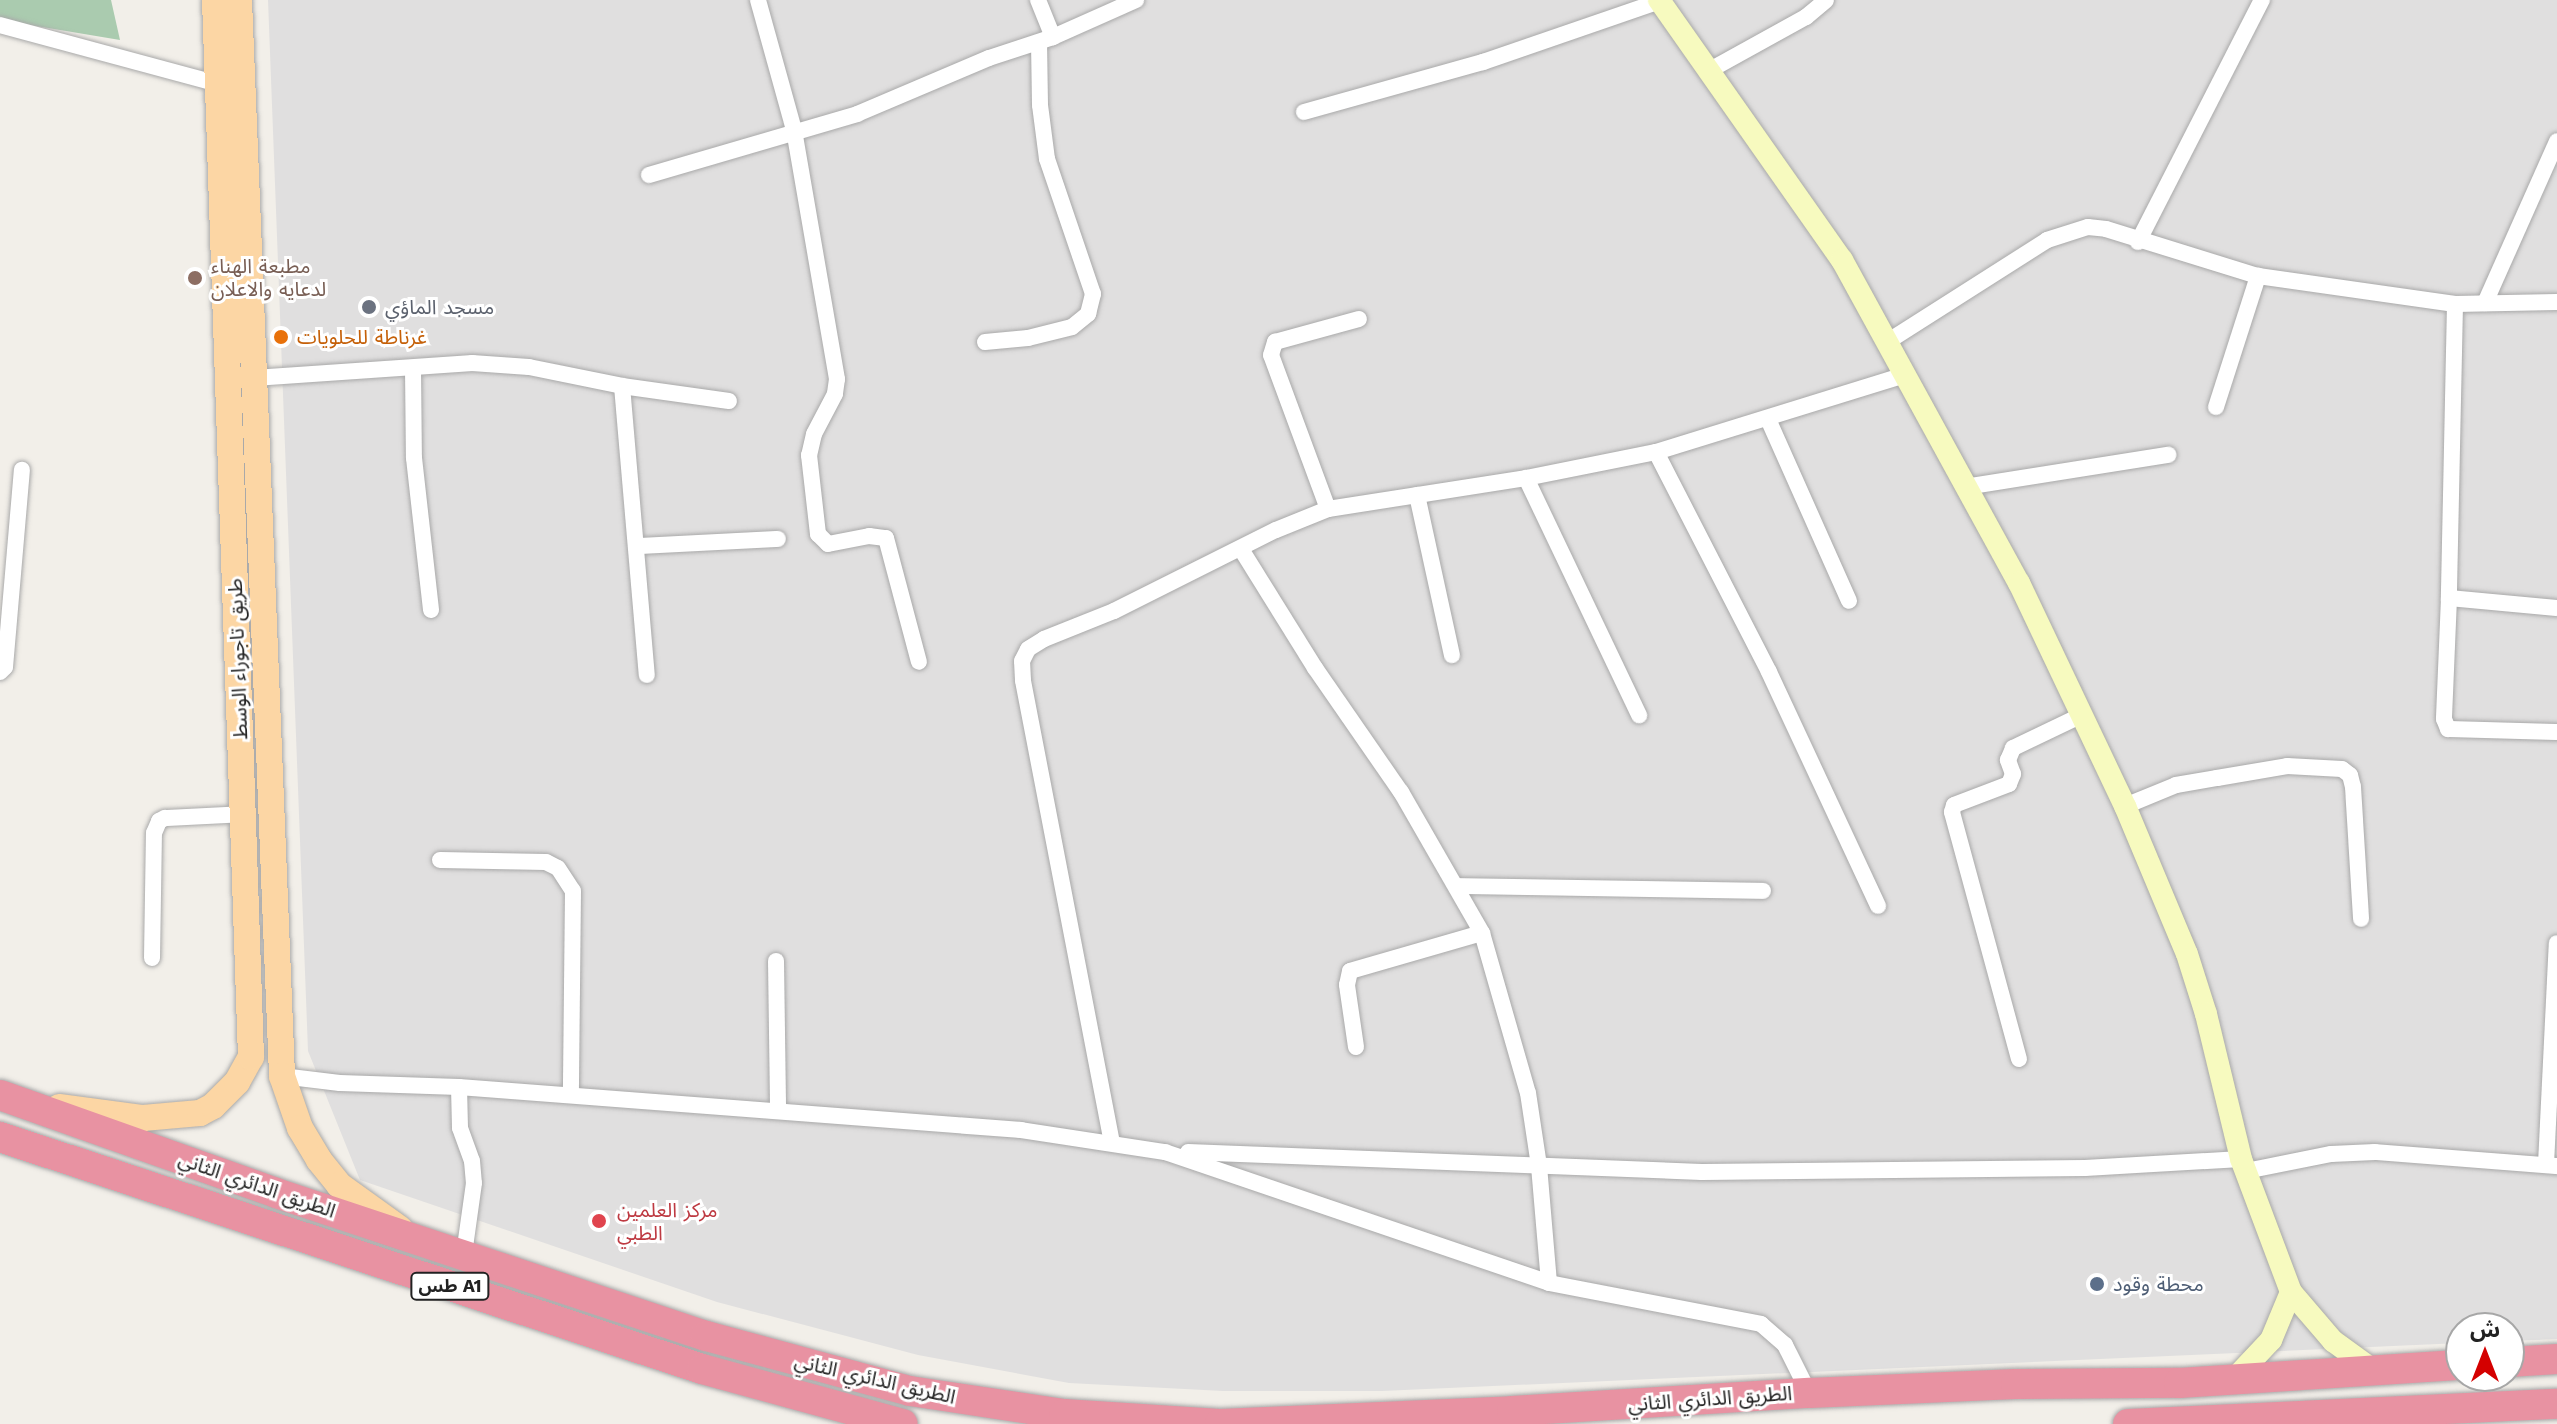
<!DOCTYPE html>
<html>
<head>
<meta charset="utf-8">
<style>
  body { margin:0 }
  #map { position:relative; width:2557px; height:1424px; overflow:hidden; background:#f2efe9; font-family:"Work Sans","Noto Sans Arabic",sans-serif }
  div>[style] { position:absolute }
  .residential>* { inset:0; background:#e0dfdf }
  .cemetery>* { inset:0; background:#aacbaf }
  .roads { filter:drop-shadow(0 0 2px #a9a9a9) drop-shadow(0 0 2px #a9a9a9) }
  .street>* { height:16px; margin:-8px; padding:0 8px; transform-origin:8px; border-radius:8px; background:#fff }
  .secondary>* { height:22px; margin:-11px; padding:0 11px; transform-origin:11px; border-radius:11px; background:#f7fabf }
  .primary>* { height:26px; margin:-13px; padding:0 13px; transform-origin:13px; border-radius:13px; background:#fcd6a4 }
  .highway>* { height:30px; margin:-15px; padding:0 15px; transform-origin:15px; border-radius:15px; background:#e892a2 }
  .dots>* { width:22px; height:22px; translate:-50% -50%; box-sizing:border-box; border:4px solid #fff; border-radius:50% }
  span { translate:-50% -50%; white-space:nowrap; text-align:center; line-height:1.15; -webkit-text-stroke:6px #fff; paint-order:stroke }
  .shield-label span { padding:2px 6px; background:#fff; border:2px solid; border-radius:6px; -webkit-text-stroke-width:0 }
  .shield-label { font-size:18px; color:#222; font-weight:700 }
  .education-label { font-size:20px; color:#785e54 }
  .left { translate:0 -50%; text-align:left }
  .worship-label { font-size:20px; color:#5b616d }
  .food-label { font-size:20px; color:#c56008 }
  .street-label { font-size:20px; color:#222 }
  .health-label { font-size:20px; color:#be3a42 }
  .service-label { font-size:20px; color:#4e5e75 }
  .north { position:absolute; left:2445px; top:1312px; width:80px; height:80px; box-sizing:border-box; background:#fff; border:2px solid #a7a7a7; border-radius:50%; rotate:0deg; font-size:22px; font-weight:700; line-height:32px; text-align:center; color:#222 }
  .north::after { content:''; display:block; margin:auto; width:28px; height:36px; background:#d40000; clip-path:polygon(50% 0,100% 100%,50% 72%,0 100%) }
</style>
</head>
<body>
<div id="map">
  <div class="residential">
    <i style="clip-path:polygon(268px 0,2557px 0,2557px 1339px,2509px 1341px,2509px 1328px,2461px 1328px,2461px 1343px,1382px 1391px,1223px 1391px,1069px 1383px,918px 1355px,717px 1302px,360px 1180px,308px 1051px)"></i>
  </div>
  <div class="cemetery">
    <i style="clip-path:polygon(0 0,111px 0,120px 40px,0 20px)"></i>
  </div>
  <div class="roads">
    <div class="street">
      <i style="left:758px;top:0;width:135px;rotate:74.5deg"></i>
      <i style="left:794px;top:130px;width:253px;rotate:80.2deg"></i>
      <i style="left:837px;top:379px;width:15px;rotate:98deg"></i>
      <i style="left:835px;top:394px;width:45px;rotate:117.7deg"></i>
      <i style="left:814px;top:434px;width:22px;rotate:103deg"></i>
      <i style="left:809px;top:455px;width:80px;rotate:83.5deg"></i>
      <i style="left:818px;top:534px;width:14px;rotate:45deg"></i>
      <i style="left:828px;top:544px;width:42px;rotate:-11deg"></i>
      <i style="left:869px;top:536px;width:17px;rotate:7deg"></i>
      <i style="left:886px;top:538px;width:128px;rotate:75.1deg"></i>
      <i style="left:1038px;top:0;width:40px;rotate:68deg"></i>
      <i style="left:0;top:25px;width:227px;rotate:15.1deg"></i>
      <i style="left:1710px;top:70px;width:110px;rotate:-28.9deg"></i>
      <i style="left:1806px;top:17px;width:26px;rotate:-40deg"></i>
      <i style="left:1304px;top:112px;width:186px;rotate:-15.6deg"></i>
      <i style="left:1483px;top:62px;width:187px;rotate:-19deg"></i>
      <i style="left:649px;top:175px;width:217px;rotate:-16.3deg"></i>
      <i style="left:857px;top:114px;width:143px;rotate:-23deg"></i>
      <i style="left:989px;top:58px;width:67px;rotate:-18.2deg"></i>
      <i style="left:1053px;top:37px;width:91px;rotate:-24deg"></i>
      <i style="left:2138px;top:242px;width:272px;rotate:-62.9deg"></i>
      <i style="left:2485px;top:303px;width:177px;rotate:-66deg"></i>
      <i style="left:2455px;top:304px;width:294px;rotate:91.2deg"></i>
      <i style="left:2449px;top:598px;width:108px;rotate:5.3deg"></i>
      <i style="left:985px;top:342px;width:43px;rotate:-5.3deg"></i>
      <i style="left:1028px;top:338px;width:45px;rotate:-14deg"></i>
      <i style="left:1072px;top:327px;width:21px;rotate:-39deg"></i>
      <i style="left:1088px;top:314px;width:21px;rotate:-76deg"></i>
      <i style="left:1093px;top:294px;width:143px;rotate:-108.8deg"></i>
      <i style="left:1047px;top:159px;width:54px;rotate:-97.4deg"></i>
      <i style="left:1040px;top:105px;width:62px;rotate:-90.9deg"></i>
      <i style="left:1887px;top:342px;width:190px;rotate:-32.5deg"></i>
      <i style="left:2047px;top:240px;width:43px;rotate:-17.6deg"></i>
      <i style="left:2088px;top:227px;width:18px;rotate:6deg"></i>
      <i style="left:2106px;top:229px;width:159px;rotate:17.2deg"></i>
      <i style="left:2258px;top:276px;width:199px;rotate:8.1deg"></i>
      <i style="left:2455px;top:304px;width:102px;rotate:-1.1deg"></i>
      <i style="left:413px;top:369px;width:89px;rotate:89.4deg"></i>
      <i style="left:414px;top:458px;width:153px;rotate:83.6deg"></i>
      <i style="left:254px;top:378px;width:219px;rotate:-3.9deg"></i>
      <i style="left:472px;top:363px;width:57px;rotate:4deg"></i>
      <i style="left:529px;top:367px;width:95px;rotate:11.5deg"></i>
      <i style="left:622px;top:386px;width:108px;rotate:8deg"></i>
      <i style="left:622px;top:386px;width:290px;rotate:85.1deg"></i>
      <i style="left:2216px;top:407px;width:138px;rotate:-72.2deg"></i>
      <i style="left:1768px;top:419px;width:199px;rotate:66deg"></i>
      <i style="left:1656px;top:452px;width:247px;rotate:62.8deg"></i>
      <i style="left:1769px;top:672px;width:258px;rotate:65deg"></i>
      <i style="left:1526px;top:478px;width:263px;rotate:64.5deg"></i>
      <i style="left:1965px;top:487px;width:206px;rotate:-9deg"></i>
      <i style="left:1417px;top:495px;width:164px;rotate:77.7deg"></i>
      <i style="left:1328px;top:509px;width:164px;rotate:-110.3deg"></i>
      <i style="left:1271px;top:355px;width:14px;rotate:-73deg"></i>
      <i style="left:1275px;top:342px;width:87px;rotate:-15.3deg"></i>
      <i style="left:638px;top:546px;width:140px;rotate:-2.9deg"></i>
      <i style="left:1241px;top:549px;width:140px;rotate:58.1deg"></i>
      <i style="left:1315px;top:668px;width:151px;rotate:55.3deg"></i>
      <i style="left:1401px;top:792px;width:163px;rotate:60.1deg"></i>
      <i style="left:1482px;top:933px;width:166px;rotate:74deg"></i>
      <i style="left:1528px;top:1093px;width:74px;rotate:81.4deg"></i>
      <i style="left:1539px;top:1166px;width:117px;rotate:85.1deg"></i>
      <i style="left:2449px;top:598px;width:121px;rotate:92.4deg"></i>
      <i style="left:2444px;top:719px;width:11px;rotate:68deg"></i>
      <i style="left:2448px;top:729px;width:109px;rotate:1.6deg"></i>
      <i style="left:0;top:672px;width:7px;rotate:-45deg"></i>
      <i style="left:5px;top:667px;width:198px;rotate:-85.1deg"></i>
      <i style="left:2125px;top:806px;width:55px;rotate:-22.4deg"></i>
      <i style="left:2176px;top:785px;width:42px;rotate:-9.7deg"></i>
      <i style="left:2217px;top:778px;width:71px;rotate:-9.7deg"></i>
      <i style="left:2287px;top:766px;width:55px;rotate:3.1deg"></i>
      <i style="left:2342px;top:769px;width:10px;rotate:37deg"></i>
      <i style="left:2350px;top:775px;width:12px;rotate:76deg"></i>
      <i style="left:2353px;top:787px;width:132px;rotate:86.5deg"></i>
      <i style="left:440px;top:860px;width:106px;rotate:1.1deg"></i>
      <i style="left:546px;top:862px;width:13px;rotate:27deg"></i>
      <i style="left:558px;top:868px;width:27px;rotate:57deg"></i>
      <i style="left:573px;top:891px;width:204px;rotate:90.6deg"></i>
      <i style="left:1458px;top:886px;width:305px;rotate:0.9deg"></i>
      <i style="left:152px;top:958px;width:125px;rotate:-89.1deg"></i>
      <i style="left:154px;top:833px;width:13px;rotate:-67deg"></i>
      <i style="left:159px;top:821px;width:7px;rotate:-27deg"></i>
      <i style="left:165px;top:818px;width:78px;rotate:-2.9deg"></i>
      <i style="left:776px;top:961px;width:150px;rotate:89.2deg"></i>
      <i style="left:1356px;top:1047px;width:63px;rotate:-98.3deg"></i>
      <i style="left:1347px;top:985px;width:14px;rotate:-78deg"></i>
      <i style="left:1350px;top:971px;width:137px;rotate:-16.1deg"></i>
      <i style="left:2019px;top:1059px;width:256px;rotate:-105.2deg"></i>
      <i style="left:1952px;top:812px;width:7px;rotate:-74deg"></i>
      <i style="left:1954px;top:805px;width:59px;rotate:-20.9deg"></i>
      <i style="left:2009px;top:784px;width:11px;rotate:-68deg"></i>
      <i style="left:2013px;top:774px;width:15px;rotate:-110deg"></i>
      <i style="left:2008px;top:760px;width:13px;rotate:-67deg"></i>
      <i style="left:2013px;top:748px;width:76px;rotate:-25.6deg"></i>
      <i style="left:282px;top:1076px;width:58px;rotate:6.9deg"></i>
      <i style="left:340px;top:1083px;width:119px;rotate:1.9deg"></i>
      <i style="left:459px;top:1087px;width:564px;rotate:4.38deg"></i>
      <i style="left:1021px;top:1130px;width:146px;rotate:8.7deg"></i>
      <i style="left:1165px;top:1152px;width:406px;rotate:18.8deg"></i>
      <i style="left:1549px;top:1283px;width:216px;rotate:10.9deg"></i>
      <i style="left:1761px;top:1324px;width:32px;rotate:41deg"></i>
      <i style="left:1785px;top:1345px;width:54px;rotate:63.4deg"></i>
      <i style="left:459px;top:1087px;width:41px;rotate:88.6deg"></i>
      <i style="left:460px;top:1128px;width:35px;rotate:70deg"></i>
      <i style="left:472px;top:1161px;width:22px;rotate:85deg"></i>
      <i style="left:474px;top:1183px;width:72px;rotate:98deg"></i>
      <i style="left:1112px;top:1143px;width:471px;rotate:-100.9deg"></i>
      <i style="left:1023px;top:680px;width:19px;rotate:-93deg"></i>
      <i style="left:1022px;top:661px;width:13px;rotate:-63deg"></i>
      <i style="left:1028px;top:649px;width:19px;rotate:-32deg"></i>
      <i style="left:1044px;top:639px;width:75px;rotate:-21.8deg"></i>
      <i style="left:1114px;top:611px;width:181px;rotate:-26.6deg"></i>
      <i style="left:1276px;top:530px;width:56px;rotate:-22deg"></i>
      <i style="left:1328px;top:509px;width:200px;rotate:-8.9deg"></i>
      <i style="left:1526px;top:478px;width:133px;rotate:-11.3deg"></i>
      <i style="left:1656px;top:452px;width:260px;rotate:-17.2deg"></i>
      <i style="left:1188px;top:1152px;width:514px;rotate:2.23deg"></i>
      <i style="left:1702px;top:1172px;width:383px;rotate:-0.6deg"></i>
      <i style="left:2085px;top:1168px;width:156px;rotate:-3.3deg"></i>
      <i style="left:2546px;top:1164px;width:221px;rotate:-87.2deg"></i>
      <i style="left:2246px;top:1171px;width:87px;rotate:-11.3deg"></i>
      <i style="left:2331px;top:1154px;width:44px;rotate:-2.6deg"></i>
      <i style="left:2375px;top:1152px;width:183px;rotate:4.4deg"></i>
    </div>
    <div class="secondary">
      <i style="left:1659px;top:0;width:318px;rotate:54.9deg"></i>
      <i style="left:1842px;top:260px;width:368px;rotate:61.3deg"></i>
      <i style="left:2019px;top:583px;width:247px;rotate:64.6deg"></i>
      <i style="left:2125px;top:806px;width:160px;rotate:67.3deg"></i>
      <i style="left:2187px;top:954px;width:63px;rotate:72.4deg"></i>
      <i style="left:2206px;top:1014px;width:149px;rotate:76.4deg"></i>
      <i style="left:2241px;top:1159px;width:142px;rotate:69.4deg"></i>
      <i style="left:2291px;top:1292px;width:65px;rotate:49.4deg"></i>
      <i style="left:2333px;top:1341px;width:49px;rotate:35.9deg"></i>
      <i style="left:2237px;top:1376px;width:50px;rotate:-46.6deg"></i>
      <i style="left:2271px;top:1340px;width:52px;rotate:-67.4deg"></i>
    </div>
    <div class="primary">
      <i style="left:239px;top:0;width:1077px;rotate:87.71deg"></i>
      <i style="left:282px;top:1076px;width:55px;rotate:70.9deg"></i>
      <i style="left:300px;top:1128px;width:37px;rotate:59deg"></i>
      <i style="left:319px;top:1160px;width:32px;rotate:51deg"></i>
      <i style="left:339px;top:1185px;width:75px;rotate:35.8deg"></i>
      <i style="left:59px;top:1107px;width:85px;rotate:7.5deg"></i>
      <i style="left:143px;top:1118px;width:57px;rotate:-5deg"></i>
      <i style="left:200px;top:1113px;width:15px;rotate:-28deg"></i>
      <i style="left:213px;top:1106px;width:34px;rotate:-45deg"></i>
      <i style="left:237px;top:1082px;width:29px;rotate:-61deg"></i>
      <i style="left:251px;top:1057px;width:1058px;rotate:-91.95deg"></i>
    </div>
    <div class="highway">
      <i style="left:0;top:1095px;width:293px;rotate:19.5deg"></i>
      <i style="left:276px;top:1193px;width:453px;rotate:18.4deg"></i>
      <i style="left:706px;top:1336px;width:211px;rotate:15.1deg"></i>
      <i style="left:910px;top:1391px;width:156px;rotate:8.5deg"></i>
      <i style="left:1064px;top:1414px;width:156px;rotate:3.7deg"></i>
      <i style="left:1220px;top:1424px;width:292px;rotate:-2.5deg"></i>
      <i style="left:1512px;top:1411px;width:298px;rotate:-3.5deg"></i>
      <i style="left:1809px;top:1393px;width:207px;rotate:-2.5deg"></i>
      <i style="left:2016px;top:1384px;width:163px;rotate:-0.4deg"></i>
      <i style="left:2179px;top:1383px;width:283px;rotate:-3.7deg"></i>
      <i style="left:0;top:1137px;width:739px;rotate:18.29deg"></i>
      <i style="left:702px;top:1369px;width:208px;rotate:15.3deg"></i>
      <i style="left:2509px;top:1362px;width:48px;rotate:-3.6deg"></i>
      <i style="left:2128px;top:1424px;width:429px;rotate:-2.7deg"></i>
    </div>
  </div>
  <div class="dots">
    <i style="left:195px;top:278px;background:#8d6e63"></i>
    <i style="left:369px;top:307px;background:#6b7280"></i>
    <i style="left:281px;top:337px;background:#e8710a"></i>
    <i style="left:599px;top:1221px;background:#e0444e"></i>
    <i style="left:2097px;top:1284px;background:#5c6f8a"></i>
  </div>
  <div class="shield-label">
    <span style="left:450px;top:1286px">طس A1</span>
  </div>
  <div class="education-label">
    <span class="left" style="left:211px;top:278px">مطبعة الهناء<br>لدعايه والاعلان</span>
  </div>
  <div class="worship-label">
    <span class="left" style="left:385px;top:307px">مسجد الماؤي</span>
  </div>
  <div class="food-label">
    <span class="left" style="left:297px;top:337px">غرناطة للحلويات</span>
  </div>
  <div class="street-label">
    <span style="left:238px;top:659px;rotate:-92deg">طريق تاجوراء الوسط</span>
    <span style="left:257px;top:1185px;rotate:19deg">الطريق الدائري الثاني</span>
    <span style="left:875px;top:1379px;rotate:13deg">الطريق الدائري الثاني</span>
    <span style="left:1710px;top:1399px;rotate:-4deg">الطريق الدائري الثاني</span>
  </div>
  <div class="health-label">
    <span class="left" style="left:617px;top:1222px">مركز العلمين<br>الطبي</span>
  </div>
  <div class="service-label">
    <span class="left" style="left:2113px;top:1284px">محطة وقود</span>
  </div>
  <div class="north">ش</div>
</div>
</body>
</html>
